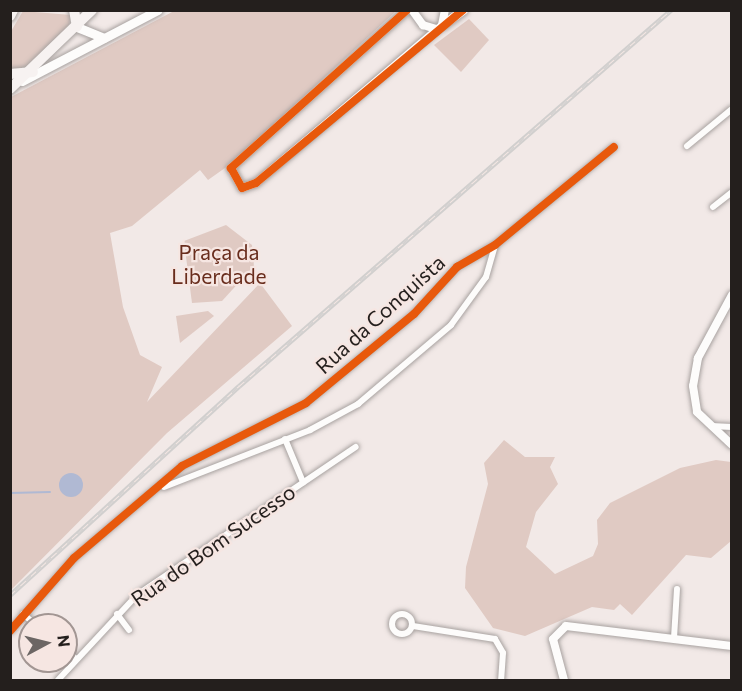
<!DOCTYPE html>
<html>
<head>
<meta charset="utf-8">
<style>
  body { margin:0 }
  #map { position:relative; width:742px; height:691px; overflow:hidden; background:#f2e9e7; font-family:Commissioner,sans-serif }
  div>[style] { position:absolute }
  .green>* { inset:0; background:#e0cac3 }
  .water>* { inset:0; background:#b0b9d3 }
  .round { border-radius:50% }
  .stream>* { height:2px; margin:-1px; padding:0 1px; transform-origin:1px; border-radius:1px; background:#b0b9d3 }
  .roads { filter:drop-shadow(0 0 2px #a8a2a0) drop-shadow(0 0 2px #a8a2a0) }
  .minor>* { height:6px; margin:-3px; padding:0 3px; transform-origin:3px; border-radius:3px; background:#fdfcfb }
  .minor>.ring { margin:-3px; padding:0; box-sizing:content-box; background:none; border:6px solid #fdfcfb; border-radius:50% }
  .tertiary>* { height:8px; margin:-4px; padding:0 4px; transform-origin:4px; border-radius:4px; background:#fdfcfb }
  .secondary>* { height:9px; margin:-4.5px; padding:0 4.5px; transform-origin:4.5px; border-radius:4.5px; background:#fdfcfb }
  .primary>* { height:10px; margin:-5px; padding:0 5px; transform-origin:5px; border-radius:5px; background:#f7f2f1 }
  .rail>* { height:4.5px; margin-top:-2.25px; transform-origin:0; background:repeating-linear-gradient(90deg,#f6e6e2 0 7px,#d1cfce 0 14px); box-sizing:border-box; border-block:2px solid #d1cfce }
  .cycleway>* { height:8px; margin:-4px; padding:0 4px; transform-origin:4px; border-radius:4px; background:#e8590c }
  span { translate:-50% -50%; white-space:nowrap; text-align:center; line-height:1.15; -webkit-text-stroke:4.5px #f6e6e2; paint-order:stroke }
  .park-label { font-size:21px; color:#692d1d }
  .street-label { font-size:21px; color:#241f1d }
  .frame { position:absolute; inset:0; border:12px solid #241f1d; pointer-events:none }
  .north { position:absolute; left:18px; top:613px; width:60px; height:60px; box-sizing:border-box; background:#f6e6e2; border:2px solid #a29693; border-radius:50%; rotate:83deg; font-size:16px; font-weight:700; line-height:24px; text-align:center; color:#241f1d }
  .north::after { content:''; display:block; margin:auto; width:21px; height:27px; background:#6c6664; clip-path:polygon(50% 0,100% 100%,50% 72%,0 100%) }
</style>
</head>
<body>
<div id="map">
  <div class="green">
    <i style="clip-path:polygon(23px 11px,71px 15px,69px 26px,29px 67px,11px 69px,10px 33px)"></i>
    <i style="clip-path:polygon(174px 11px,396px 11px,232px 163px,208px 180px,200px 170px,132px 226px,110px 233px,123px 307px,140px 355px,162px 367px,147px 402px,260px 283px,292px 326px,167px 433px,11px 590px,11px 97px)"></i>
    <i style="clip-path:polygon(469px 19px,489px 40px,461px 72px,434px 45px)"></i>
    <i style="clip-path:polygon(226px 225px,252px 245px,254px 266px,222px 301px,192px 303px,184px 241px)"></i>
    <i style="clip-path:polygon(208px 311px,214px 316px,180px 343px,176px 316px)"></i>
    <i style="clip-path:polygon(504px 440px,525px 457px,555px 457px,550px 467px,558px 484px,536px 512px,526px 547px,555px 574px,593px 556px,598px 544px,597px 520px,610px 503px,680px 468px,716px 460px,731px 462px,731px 541px,711px 558px,686px 555px,632px 615px,620px 604px,614px 610px,592px 607px,525px 636px,493px 628px,465px 588px,466px 567px,488px 484px,484px 463px)"></i>
  </div>
  <div class="water">
    <i class="round" style="left:59px;top:473px;width:24px;height:24px"></i>
  </div>
  <div class="stream">
    <i style="left:10px;top:493px;width:40px;rotate:-1.4deg"></i>
  </div>
  <div class="roads">
    <div class="minor">
      <i style="left:687px;top:146px;width:58px;rotate:-39.4deg"></i>
      <i style="left:713px;top:207px;width:24px;rotate:-38deg"></i>
      <i style="left:711px;top:426px;width:21px;rotate:3deg"></i>
      <i style="left:285px;top:439px;width:47px;rotate:67.3deg"></i>
      <i style="left:164px;top:487px;width:157px;rotate:-21.3deg"></i>
      <i style="left:310px;top:430px;width:55px;rotate:-28.4deg"></i>
      <i style="left:358px;top:404px;width:122px;rotate:-40.3deg"></i>
      <i style="left:451px;top:325px;width:59px;rotate:-53.9deg"></i>
      <i style="left:486px;top:277px;width:33px;rotate:-74deg"></i>
      <i class="ring" style="left:392px;top:614px;width:14px;height:14px"></i>
      <i style="left:23px;top:614px;width:17px;rotate:40deg"></i>
      <i style="left:117px;top:614px;width:20px;rotate:53deg"></i>
      <i style="left:413px;top:626px;width:83px;rotate:9deg"></i>
      <i style="left:495px;top:639px;width:16px;rotate:60deg"></i>
      <i style="left:503px;top:653px;width:27px;rotate:94deg"></i>
      <i style="left:10px;top:631px;width:97px;rotate:-48.8deg"></i>
      <i style="left:74px;top:558px;width:142px;rotate:-40.4deg"></i>
      <i style="left:182px;top:466px;width:139px;rotate:-26.9deg"></i>
      <i style="left:306px;top:403px;width:140px;rotate:-39.5deg"></i>
      <i style="left:414px;top:314px;width:64px;rotate:-47.5deg"></i>
      <i style="left:457px;top:267px;width:44px;rotate:-30.1deg"></i>
      <i style="left:495px;top:245px;width:154px;rotate:-39.5deg"></i>
      <i style="left:674px;top:638px;width:49px;rotate:-86.5deg"></i>
      <i style="left:66px;top:650px;width:12px;rotate:42deg"></i>
      <i style="left:58px;top:680px;width:116px;rotate:-47.1deg"></i>
      <i style="left:137px;top:595px;width:264px;rotate:-34.1deg"></i>
    </div>
    <div class="tertiary">
      <i style="left:407px;top:10px;width:237px;rotate:138.1deg"></i>
      <i style="left:231px;top:168px;width:23px;rotate:61deg"></i>
      <i style="left:242px;top:188px;width:15px;rotate:-20deg"></i>
      <i style="left:256px;top:183px;width:244px;rotate:-40.3deg"></i>
      <i style="left:442px;top:25px;width:15px;rotate:-79deg"></i>
      <i style="left:412px;top:10px;width:19px;rotate:54deg"></i>
      <i style="left:423px;top:25px;width:14px;rotate:17deg"></i>
      <i style="left:732px;top:295px;width:72px;rotate:118.4deg"></i>
      <i style="left:698px;top:358px;width:28px;rotate:100deg"></i>
      <i style="left:693px;top:386px;width:26px;rotate:81deg"></i>
      <i style="left:697px;top:412px;width:48px;rotate:43.3deg"></i>
      <i style="left:564px;top:680px;width:42px;rotate:-105deg"></i>
      <i style="left:553px;top:639px;width:18px;rotate:-45deg"></i>
      <i style="left:566px;top:626px;width:167px;rotate:6.9deg"></i>
    </div>
    <div class="secondary">
      <i style="left:442px;top:25px;width:26px;rotate:-36deg"></i>
      <i style="left:77px;top:27px;width:29px;rotate:22deg"></i>
      <i style="left:22px;top:81px;width:153px;rotate:-27.6deg"></i>
    </div>
    <div class="primary">
      <i style="left:74px;top:10px;width:17px;rotate:80deg"></i>
      <i style="left:10px;top:16px;width:7px;rotate:-63deg"></i>
      <i style="left:10px;top:74px;width:23px;rotate:-5deg"></i>
      <i style="left:10px;top:89px;width:114px;rotate:-43.9deg"></i>
    </div>
  </div>
  <div class="rail">
    <i style="left:10px;top:595px;width:310px;rotate:-42.4deg"></i>
    <i style="left:239px;top:386px;width:573px;rotate:-41.04deg"></i>
  </div>
  <div class="cycleway">
    <i style="left:407px;top:10px;width:237px;rotate:138.1deg"></i>
    <i style="left:231px;top:168px;width:23px;rotate:61deg"></i>
    <i style="left:242px;top:188px;width:15px;rotate:-20deg"></i>
    <i style="left:256px;top:183px;width:270px;rotate:-39.9deg"></i>
    <i style="left:10px;top:631px;width:97px;rotate:-48.8deg"></i>
    <i style="left:74px;top:558px;width:142px;rotate:-40.4deg"></i>
    <i style="left:182px;top:466px;width:139px;rotate:-26.9deg"></i>
    <i style="left:306px;top:403px;width:140px;rotate:-39.5deg"></i>
    <i style="left:414px;top:314px;width:64px;rotate:-47.5deg"></i>
    <i style="left:457px;top:267px;width:44px;rotate:-30.1deg"></i>
    <i style="left:495px;top:245px;width:154px;rotate:-39.5deg"></i>
  </div>
  <div class="park-label">
    <span style="left:219px;top:264px">Praça da<br>Liberdade</span>
  </div>
  <div class="street-label">
    <span style="left:380px;top:314px;rotate:-42deg">Rua da Conquista</span>
    <span style="left:213px;top:545px;rotate:-35deg">Rua do Bom Sucesso</span>
  </div>
  <div class="frame"></div>
  <div class="north">N</div>
</div>
</body>
</html>
